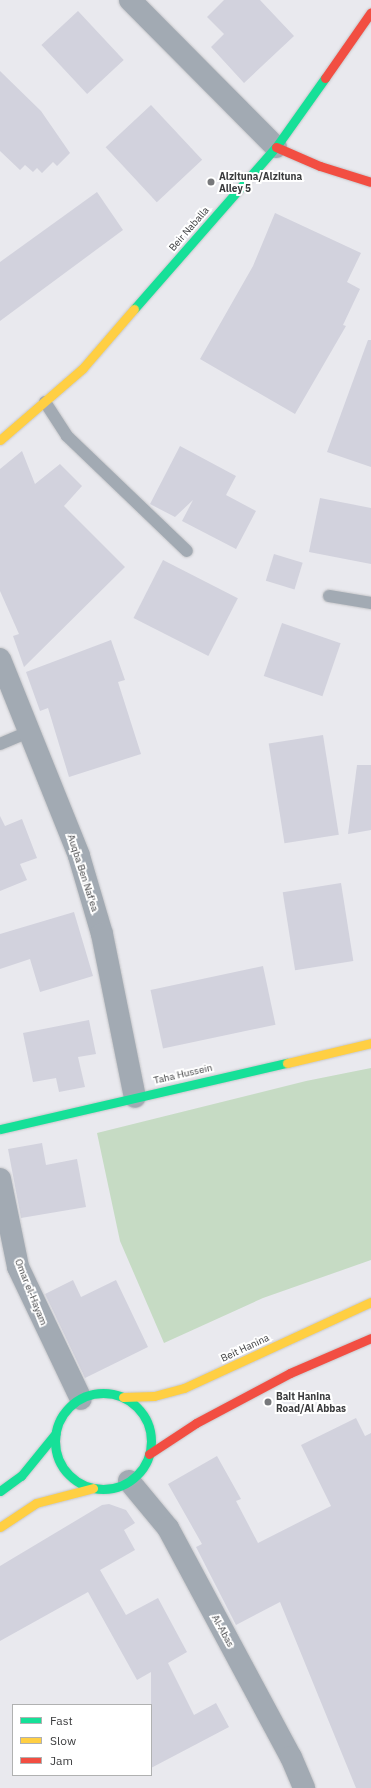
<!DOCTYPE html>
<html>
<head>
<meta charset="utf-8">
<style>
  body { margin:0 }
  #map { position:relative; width:371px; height:1788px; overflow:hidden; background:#e9e9ee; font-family:"IBM Plex Sans",sans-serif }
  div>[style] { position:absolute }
  .green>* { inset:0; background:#c6dbc4 }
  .building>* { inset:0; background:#d2d2dd; transform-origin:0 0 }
  .roads { filter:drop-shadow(0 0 1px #c7c7ca) drop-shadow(0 0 1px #c7c7ca) }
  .lane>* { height:12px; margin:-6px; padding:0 6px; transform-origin:6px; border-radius:6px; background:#a2aab3 }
  .street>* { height:22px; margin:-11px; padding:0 11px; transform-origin:11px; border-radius:11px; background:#a2aab3 }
  .fast>* { height:9px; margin:-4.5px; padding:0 4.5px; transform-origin:4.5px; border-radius:4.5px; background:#16e098 }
  .fast>.ring { margin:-4.5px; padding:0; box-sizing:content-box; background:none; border:9px solid #16e098; border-radius:50% }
  .slow>* { height:9px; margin:-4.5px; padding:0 4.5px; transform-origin:4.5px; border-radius:4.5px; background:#ffcf43 }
  .jam>* { height:9px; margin:-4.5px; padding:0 4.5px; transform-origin:4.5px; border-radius:4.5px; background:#f24e42 }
  .dots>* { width:11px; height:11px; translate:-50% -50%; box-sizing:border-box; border:2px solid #fff; border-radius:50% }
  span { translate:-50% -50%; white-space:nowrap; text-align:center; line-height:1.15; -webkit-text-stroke:4px #fff; paint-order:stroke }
  .poi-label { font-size:10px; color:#3a3b3d; font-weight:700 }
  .left { translate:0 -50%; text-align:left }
  .street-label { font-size:10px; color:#3a3b3d }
  .legend { position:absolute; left:12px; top:1704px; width:140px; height:72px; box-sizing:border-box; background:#fff; border:1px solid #b0b1b1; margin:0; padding:5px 7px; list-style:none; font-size:12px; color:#3a3b3d }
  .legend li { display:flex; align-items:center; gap:8px; height:20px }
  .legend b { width:20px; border:1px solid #b0b1b1 }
</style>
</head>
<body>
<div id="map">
  <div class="green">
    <i style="clip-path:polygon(371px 1068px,371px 1260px,263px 1298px,164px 1343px,120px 1241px,97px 1133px,306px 1081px)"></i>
  </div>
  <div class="building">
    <i style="clip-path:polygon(224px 0,260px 0,294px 36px,244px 83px,211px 47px,224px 34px,207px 17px)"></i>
    <i style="left:78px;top:11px;width:67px;height:50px;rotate:47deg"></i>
    <i style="clip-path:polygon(0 71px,41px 111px,70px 153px,57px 166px,53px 162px,42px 173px,37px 168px,33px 172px,25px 165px,20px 170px,0 151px)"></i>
    <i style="left:151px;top:105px;width:75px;height:62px;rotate:47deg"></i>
    <i style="clip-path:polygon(97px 192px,123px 230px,0 321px,0 262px)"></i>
    <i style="clip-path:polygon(275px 213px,361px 253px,347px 282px,360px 289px,343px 325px,346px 326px,295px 414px,200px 359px,253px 266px)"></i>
    <i style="clip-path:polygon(368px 340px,371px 340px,371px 467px,327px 452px)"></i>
    <i style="clip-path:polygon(180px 446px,236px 476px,226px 495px,256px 511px,236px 549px,182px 521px,193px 500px,175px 517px,150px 504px)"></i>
    <i style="clip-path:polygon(22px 451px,35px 484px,60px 464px,82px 486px,64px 506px,125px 567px,24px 667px,13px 636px,19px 634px,0 591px,0 469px)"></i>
    <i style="clip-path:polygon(320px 498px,371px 508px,371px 564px,309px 552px)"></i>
    <i style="left:274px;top:554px;width:30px;height:28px;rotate:17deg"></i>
    <i style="left:163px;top:560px;width:84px;height:65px;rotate:27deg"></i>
    <i style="left:282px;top:623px;width:62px;height:56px;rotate:19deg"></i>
    <i style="clip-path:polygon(111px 640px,125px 680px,118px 682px,141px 754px,69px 777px,48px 708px,40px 711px,26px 672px)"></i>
    <i style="left:323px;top:735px;width:101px;height:55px;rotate:81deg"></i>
    <i style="clip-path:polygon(357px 765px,371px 765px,371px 830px,348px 834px)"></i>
    <i style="clip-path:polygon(0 816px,5px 826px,22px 819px,37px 858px,20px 864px,27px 880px,0 891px)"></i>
    <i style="left:341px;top:883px;width:79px;height:59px;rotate:81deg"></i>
    <i style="clip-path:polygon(74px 912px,93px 976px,40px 992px,30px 959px,0 969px,0 934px)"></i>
    <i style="left:263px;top:966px;width:60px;height:115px;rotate:78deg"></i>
    <i style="clip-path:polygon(89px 1020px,96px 1054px,78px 1057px,85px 1087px,59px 1092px,56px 1078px,33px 1082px,23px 1033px)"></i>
    <i style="clip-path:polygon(42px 1143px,46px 1165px,77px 1159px,86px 1207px,21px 1218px,8px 1149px)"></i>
    <i style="clip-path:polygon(73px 1280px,81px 1297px,116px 1280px,148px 1347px,85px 1378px,45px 1294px)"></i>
    <i style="clip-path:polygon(356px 1418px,365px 1436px,371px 1433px,371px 1788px,356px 1788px,280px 1602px,236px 1625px,196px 1547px,202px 1544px,168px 1484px,217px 1456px,241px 1499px,236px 1501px,258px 1543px,331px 1506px,301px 1445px)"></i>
    <i style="clip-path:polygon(109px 1504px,126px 1510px,135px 1523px,124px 1530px,135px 1550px,100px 1570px,126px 1615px,158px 1598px,187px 1652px,168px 1663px,194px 1715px,216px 1703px,229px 1727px,151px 1768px,151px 1672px,137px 1680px,88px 1592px,0 1641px,0 1566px,102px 1505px)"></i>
  </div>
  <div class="roads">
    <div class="lane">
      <i style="left:45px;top:402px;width:40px;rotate:57.1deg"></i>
      <i style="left:67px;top:436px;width:166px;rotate:43.8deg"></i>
      <i style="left:329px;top:596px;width:43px;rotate:9.5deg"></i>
      <i style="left:0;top:744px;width:33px;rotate:-23deg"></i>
    </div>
    <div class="street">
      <i style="left:130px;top:0;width:207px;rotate:45.2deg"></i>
      <i style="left:0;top:659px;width:212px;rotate:68.1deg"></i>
      <i style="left:79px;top:856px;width:81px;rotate:73.6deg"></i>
      <i style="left:102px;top:934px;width:166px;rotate:78.6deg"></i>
      <i style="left:0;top:1179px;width:90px;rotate:78.4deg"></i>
      <i style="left:18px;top:1267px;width:146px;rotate:64.5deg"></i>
      <i style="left:129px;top:1481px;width:61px;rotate:50.3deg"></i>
      <i style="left:168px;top:1528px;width:260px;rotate:61.8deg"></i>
      <i style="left:291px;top:1757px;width:34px;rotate:67deg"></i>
    </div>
    <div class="fast">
      <i style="left:134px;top:309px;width:215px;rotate:-48.8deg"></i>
      <i style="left:276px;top:147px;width:85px;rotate:-54.6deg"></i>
      <i style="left:0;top:1129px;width:294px;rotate:-13deg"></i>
      <i class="ring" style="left:55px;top:1393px;width:87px;height:87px"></i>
      <i style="left:0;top:1491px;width:26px;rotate:-36deg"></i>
      <i style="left:21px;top:1476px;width:55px;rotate:-50.9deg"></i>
    </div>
    <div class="slow">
      <i style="left:0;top:440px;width:110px;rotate:-40.9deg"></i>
      <i style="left:83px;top:368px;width:78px;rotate:-49.2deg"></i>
      <i style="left:287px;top:1063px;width:86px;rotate:-13.4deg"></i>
      <i style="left:123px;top:1397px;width:31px;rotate:-2deg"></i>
      <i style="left:154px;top:1396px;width:31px;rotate:-15deg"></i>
      <i style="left:184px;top:1388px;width:206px;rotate:-24.7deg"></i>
      <i style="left:0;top:1527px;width:43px;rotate:-33.7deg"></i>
      <i style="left:36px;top:1503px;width:59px;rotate:-14.7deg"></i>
    </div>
    <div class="jam">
      <i style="left:325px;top:78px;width:80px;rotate:-55.1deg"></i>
      <i style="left:276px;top:147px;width:48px;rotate:23.4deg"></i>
      <i style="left:320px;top:166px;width:53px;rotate:17.4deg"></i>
      <i style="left:149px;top:1454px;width:56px;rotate:-33.4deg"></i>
      <i style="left:196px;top:1423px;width:106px;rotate:-28deg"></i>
      <i style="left:290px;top:1373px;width:88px;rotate:-23.4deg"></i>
    </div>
  </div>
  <div class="dots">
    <i style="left:211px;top:182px;background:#77787b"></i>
    <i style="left:268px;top:1402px;background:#77787b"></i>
  </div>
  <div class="poi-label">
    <span class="left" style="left:219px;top:182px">Alzituna/Alzituna<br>Alley 5</span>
    <span class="left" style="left:276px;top:1402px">Bait Hanina<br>Road/Al Abbas</span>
  </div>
  <div class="street-label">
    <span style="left:189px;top:229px;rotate:-49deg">Beir Naballa</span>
    <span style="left:83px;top:873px;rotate:72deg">Auqba Ben Naf'ea</span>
    <span style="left:183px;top:1074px;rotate:-13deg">Taha Hussein</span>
    <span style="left:31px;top:1292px;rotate:68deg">Omar el-Hayam</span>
    <span style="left:245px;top:1348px;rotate:-25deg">Beit Hanina</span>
    <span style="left:223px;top:1631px;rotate:61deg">Al-Abas</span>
  </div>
  <ul class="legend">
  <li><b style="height:5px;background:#16e098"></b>Fast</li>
  <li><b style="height:5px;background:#ffcf43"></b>Slow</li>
  <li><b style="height:5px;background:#f24e42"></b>Jam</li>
  </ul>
</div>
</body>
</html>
